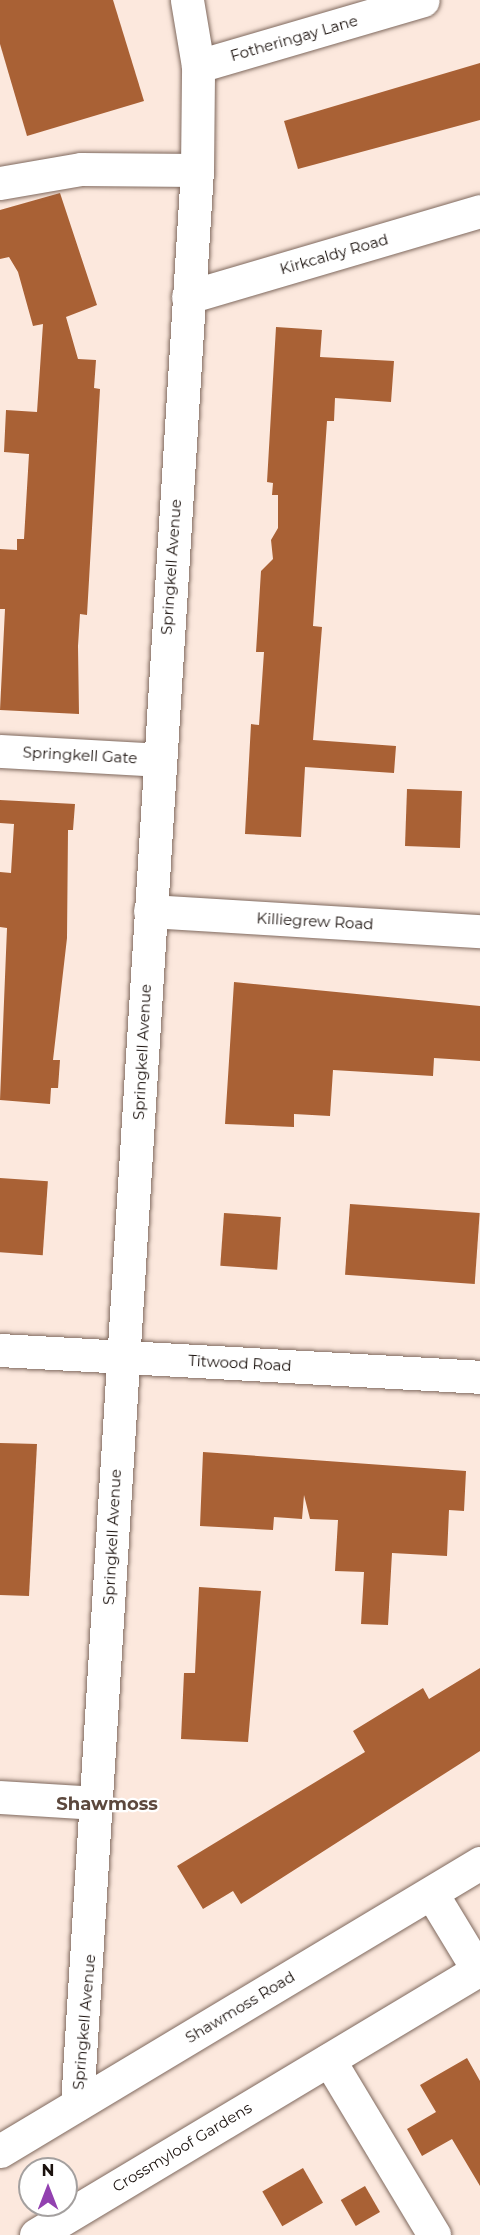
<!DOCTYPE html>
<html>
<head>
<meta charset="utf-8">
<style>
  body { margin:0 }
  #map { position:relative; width:480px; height:2235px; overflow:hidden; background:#fce8dd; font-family:Montserrat,sans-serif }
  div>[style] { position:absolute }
  .building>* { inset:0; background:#a96135; transform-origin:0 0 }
  .roads { filter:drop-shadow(0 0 2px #7f695e) drop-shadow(0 0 2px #7f695e) }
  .minor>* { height:33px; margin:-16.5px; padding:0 16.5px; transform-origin:16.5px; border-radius:16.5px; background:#fff }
  .major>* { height:33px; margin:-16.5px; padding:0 16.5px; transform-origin:16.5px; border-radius:16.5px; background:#fff }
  span { translate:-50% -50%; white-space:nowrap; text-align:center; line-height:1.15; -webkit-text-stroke:4.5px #fff; paint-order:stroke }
  .street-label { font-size:15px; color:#1b120e }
  .quarter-label { font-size:18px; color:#5c483d; font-weight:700 }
  .north { position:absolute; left:18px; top:2157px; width:60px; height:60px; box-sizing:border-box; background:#fff; border:2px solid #a4a09f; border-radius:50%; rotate:0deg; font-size:16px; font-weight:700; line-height:24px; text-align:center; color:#1b120e }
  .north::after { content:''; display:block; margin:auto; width:21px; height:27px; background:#9241b0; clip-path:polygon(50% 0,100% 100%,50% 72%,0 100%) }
</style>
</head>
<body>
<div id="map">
  <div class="building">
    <i style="clip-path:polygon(0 0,113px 0,144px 101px,27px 136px,0 44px)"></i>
    <i style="clip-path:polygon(480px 63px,480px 120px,298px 169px,284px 121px)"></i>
    <i style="clip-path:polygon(60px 193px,97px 305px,66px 317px,78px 359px,96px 360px,94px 388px,100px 389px,87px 615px,80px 614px,78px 646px,79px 714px,0 710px,5px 609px,0 609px,0 549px,17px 550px,17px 539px,24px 539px,29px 454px,4px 452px,6px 410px,37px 412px,43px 324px,33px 326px,18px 272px,9px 257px,0 259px,0 210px)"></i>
    <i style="clip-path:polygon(276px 327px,322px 330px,320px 357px,394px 361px,391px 402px,335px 398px,334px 421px,327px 421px,313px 626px,322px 627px,313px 740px,396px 746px,394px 773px,305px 767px,301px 837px,245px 834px,251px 724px,259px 725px,264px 652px,256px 652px,261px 571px,273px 559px,271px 540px,278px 528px,278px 495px,272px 495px,273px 483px,267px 482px)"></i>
    <i style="left:407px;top:789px;width:55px;height:57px;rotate:2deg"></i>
    <i style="clip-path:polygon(0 800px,75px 804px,73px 830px,68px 830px,67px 938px,53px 1060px,60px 1060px,58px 1088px,51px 1088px,50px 1104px,0 1100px,7px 928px,0 927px,0 872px,11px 873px,14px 824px,0 823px)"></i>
    <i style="clip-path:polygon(234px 982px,480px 1006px,480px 1061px,434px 1058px,433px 1076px,333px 1070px,330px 1116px,294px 1114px,294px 1127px,225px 1124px)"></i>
    <i style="left:0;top:1178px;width:48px;height:74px;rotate:4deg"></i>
    <i style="left:350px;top:1204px;width:130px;height:71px;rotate:4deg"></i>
    <i style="left:224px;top:1213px;width:57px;height:53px;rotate:4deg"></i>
    <i style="clip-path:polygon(0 1443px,37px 1444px,29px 1596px,0 1595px)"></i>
    <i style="clip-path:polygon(203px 1452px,466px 1471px,464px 1511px,449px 1510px,447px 1556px,392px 1553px,388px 1625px,361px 1624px,364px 1572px,335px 1571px,338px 1520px,310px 1519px,304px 1495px,302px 1519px,274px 1517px,273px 1530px,200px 1526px)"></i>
    <i style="clip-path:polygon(199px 1587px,261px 1591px,248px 1742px,181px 1739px,184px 1673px,195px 1673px)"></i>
    <i style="clip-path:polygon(480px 1668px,480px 1751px,241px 1904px,233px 1891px,203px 1909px,177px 1866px,365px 1752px,353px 1731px,423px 1688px,429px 1699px)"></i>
    <i style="clip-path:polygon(467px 2058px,480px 2081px,480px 2186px,452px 2139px,422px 2156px,407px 2129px,436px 2112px,420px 2085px)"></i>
    <i style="left:303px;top:2168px;width:40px;height:47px;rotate:60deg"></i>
    <i style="left:365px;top:2186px;width:30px;height:28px;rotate:60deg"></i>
  </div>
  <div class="roads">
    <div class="minor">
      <i style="left:198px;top:66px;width:234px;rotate:-16.3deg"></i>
      <i style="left:0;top:183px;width:82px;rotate:-9.8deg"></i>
      <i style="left:81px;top:169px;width:116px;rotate:0.5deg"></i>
      <i style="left:188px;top:297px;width:304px;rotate:-16.4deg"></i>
      <i style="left:0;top:751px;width:159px;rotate:3.2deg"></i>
      <i style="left:150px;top:911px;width:331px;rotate:3.5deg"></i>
      <i style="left:0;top:1797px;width:97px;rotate:3.5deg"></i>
      <i style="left:432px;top:1894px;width:89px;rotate:58.8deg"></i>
      <i style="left:329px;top:2060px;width:204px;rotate:59deg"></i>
      <i style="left:77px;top:2104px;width:1938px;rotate:-86.45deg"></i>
      <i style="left:197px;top:170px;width:104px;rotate:-89.4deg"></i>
      <i style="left:198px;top:66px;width:67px;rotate:-99.5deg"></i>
      <i style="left:0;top:2151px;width:560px;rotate:-30.96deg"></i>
      <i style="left:36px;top:2235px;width:518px;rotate:-30.93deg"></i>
    </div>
    <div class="major">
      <i style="left:0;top:1350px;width:481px;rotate:3.2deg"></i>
    </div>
  </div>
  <div class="street-label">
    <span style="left:294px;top:38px;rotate:-16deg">Fotheringay Lane</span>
    <span style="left:334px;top:254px;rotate:-16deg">Kirkcaldy Road</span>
    <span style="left:171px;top:567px;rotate:-86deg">Springkell Avenue</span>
    <span style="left:80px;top:755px;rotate:3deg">Springkell Gate</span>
    <span style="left:315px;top:921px;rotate:3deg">Killiegrew Road</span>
    <span style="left:142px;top:1052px;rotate:-87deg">Springkell Avenue</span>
    <span style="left:240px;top:1363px;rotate:3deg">Titwood Road</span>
    <span style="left:112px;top:1537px;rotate:-87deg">Springkell Avenue</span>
    <span style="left:240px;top:2007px;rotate:-31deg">Shawmoss Road</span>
    <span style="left:84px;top:2022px;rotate:-85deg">Springkell Avenue</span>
    <span style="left:182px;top:2147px;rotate:-31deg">Crossmyloof Gardens</span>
  </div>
  <div class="quarter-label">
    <span style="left:107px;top:1804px">Shawmoss</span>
  </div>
  <div class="north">N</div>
</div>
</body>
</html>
